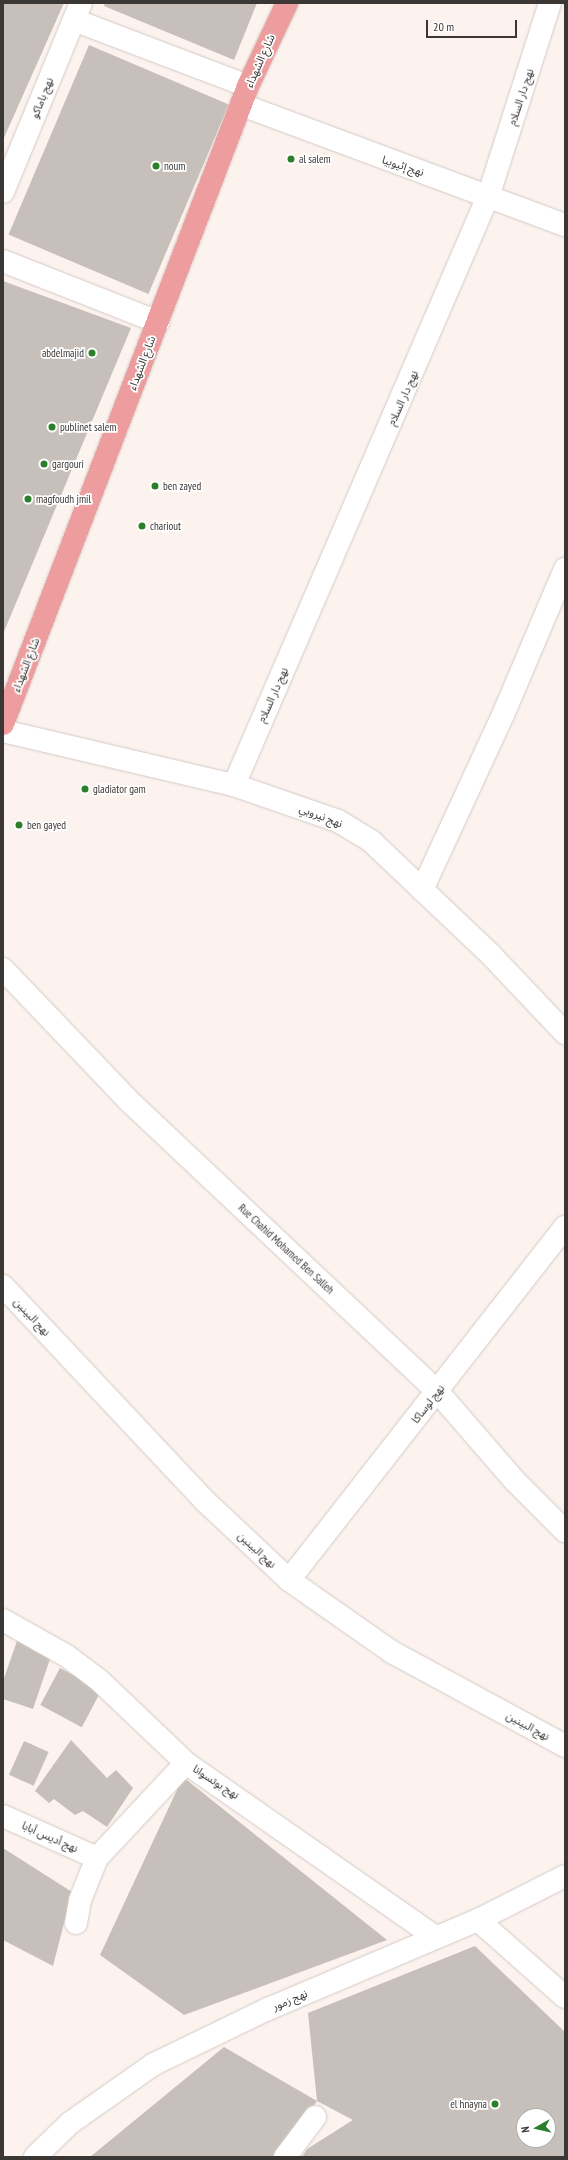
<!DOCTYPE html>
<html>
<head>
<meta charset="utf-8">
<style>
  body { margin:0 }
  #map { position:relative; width:568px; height:2160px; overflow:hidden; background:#fcf2ee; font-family:"PT Sans Narrow","Noto Sans Arabic",sans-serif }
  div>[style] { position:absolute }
  .building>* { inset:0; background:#c7c0ba; transform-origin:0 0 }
  .roads { filter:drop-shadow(0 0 1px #d3cac6) drop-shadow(0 0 1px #d3cac6) }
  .minor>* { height:22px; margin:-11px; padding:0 11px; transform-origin:11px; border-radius:11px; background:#fff }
  .major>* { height:22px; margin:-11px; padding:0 11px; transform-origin:11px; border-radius:11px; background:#ee9d9e }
  .dots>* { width:11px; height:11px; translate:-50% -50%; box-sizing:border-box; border:2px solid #fff; border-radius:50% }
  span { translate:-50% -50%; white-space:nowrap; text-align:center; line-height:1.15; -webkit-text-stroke:3.5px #fff; paint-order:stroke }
  .street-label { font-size:11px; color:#3a3735 }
  .poi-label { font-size:11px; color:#3a3735 }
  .left { translate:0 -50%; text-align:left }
  .right { translate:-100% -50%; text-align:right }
  .frame { position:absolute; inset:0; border:4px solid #3a3735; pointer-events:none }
  .north { position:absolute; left:516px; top:2108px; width:40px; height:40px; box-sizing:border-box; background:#fff; border:1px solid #b0afae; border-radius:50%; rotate:262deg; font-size:11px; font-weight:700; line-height:16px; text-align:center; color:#3a3735 }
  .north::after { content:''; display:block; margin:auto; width:14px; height:18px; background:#2b7f2b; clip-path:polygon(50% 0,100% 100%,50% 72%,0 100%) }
  .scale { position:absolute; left:426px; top:20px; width:91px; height:18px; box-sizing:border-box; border:2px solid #3a3735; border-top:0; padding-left:5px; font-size:12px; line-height:14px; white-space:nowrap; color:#3a3735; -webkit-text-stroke:3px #fff; paint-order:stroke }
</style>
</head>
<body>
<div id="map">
  <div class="building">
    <i style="clip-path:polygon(3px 3px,64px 3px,3px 140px)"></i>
    <i style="clip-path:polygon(105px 3px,257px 3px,234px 60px,104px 6px)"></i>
    <i style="left:89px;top:45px;width:152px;height:206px;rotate:23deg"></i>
    <i style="clip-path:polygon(3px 281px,131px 328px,3px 634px)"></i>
    <i style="clip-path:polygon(17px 1641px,52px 1653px,33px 1709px,3px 1699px,3px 1681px)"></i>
    <i style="left:60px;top:1668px;width:47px;height:42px;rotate:28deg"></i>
    <i style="clip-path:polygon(71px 1740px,107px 1778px,116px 1770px,133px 1788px,107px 1827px,83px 1811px,75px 1815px,54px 1799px,49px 1803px,35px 1791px)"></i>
    <i style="left:24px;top:1741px;width:27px;height:37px;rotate:24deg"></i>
    <i style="clip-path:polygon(183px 1777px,387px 1940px,184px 2015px,100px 1955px)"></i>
    <i style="clip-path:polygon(3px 1848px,72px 1892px,53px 1966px,3px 1940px)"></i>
    <i style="clip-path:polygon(evenodd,475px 1946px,565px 2032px,565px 2157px,302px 2157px,307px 2149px,353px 2120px,317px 2101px,308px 2013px,475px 1946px,524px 2116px,548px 2116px,548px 2140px,524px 2140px,524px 2116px)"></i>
    <i style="clip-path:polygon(224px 2047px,317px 2101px,276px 2157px,90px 2157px)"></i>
  </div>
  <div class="roads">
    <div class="minor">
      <i style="left:74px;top:20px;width:186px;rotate:20.8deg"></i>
      <i style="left:242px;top:105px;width:345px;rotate:20.4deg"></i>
      <i style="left:3px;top:192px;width:204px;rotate:-67.6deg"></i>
      <i style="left:3px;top:261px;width:167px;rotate:21.5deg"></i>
      <i style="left:3px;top:731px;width:237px;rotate:13.2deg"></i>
      <i style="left:234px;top:785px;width:110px;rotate:19.1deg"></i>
      <i style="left:338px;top:821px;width:39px;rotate:31deg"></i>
      <i style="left:371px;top:841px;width:166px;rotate:43.5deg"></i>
      <i style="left:491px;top:955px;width:108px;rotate:46.5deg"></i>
      <i style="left:234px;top:785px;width:644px;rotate:-66.66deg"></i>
      <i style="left:489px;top:194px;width:201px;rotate:-72.3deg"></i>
      <i style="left:422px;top:890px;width:193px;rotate:-65.2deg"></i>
      <i style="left:503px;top:715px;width:159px;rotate:-67deg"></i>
      <i style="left:3px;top:969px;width:181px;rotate:46.3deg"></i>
      <i style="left:128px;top:1100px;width:424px;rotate:43.3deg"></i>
      <i style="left:437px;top:1391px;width:119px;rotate:49.1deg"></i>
      <i style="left:515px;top:1481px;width:71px;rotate:45deg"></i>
      <i style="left:3px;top:1286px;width:295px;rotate:46.8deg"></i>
      <i style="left:205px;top:1501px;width:115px;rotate:43.2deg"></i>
      <i style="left:289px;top:1580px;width:126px;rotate:35deg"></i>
      <i style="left:392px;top:1652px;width:197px;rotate:28.5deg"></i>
      <i style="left:289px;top:1580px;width:448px;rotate:-52deg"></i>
      <i style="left:3px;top:1620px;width:73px;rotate:29.4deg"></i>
      <i style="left:67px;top:1656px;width:41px;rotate:37.1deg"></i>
      <i style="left:100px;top:1681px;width:119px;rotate:43.6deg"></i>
      <i style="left:186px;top:1763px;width:304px;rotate:34.9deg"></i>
      <i style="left:3px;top:1816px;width:103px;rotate:24.1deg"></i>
      <i style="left:478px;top:1920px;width:116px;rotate:41.5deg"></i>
      <i style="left:76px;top:1923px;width:23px;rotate:-80deg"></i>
      <i style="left:80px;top:1900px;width:45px;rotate:-68deg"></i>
      <i style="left:97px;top:1858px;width:130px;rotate:-46.9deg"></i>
      <i style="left:35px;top:2157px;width:49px;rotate:-44.2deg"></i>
      <i style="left:70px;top:2123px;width:103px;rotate:-35.1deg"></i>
      <i style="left:154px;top:2064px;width:127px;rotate:-25.8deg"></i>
      <i style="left:268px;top:2009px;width:228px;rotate:-23deg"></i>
      <i style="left:478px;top:1920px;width:97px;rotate:-26.8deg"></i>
      <i style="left:285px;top:2157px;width:50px;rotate:-53.1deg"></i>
    </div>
    <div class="major">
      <i style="left:3px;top:724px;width:683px;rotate:-68.99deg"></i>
      <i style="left:248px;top:86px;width:92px;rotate:-64.8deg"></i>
    </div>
  </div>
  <div class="dots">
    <i style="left:291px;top:159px;background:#2b7f2b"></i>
    <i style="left:156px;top:166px;background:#2b7f2b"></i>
    <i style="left:92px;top:353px;background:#2b7f2b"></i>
    <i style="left:52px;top:427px;background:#2b7f2b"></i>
    <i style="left:44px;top:464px;background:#2b7f2b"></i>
    <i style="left:155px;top:486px;background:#2b7f2b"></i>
    <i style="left:28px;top:499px;background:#2b7f2b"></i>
    <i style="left:142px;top:526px;background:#2b7f2b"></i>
    <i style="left:85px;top:789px;background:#2b7f2b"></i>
    <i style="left:19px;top:825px;background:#2b7f2b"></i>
    <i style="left:495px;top:2104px;background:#2b7f2b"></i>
  </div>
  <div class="street-label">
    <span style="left:260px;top:61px;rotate:-66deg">شارع الشهداء</span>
    <span style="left:521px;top:97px;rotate:-72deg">نهج دار السلام</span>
    <span style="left:42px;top:98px;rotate:-68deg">نهج باماكو</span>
    <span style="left:403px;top:166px;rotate:18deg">نهج إثيوبيا</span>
    <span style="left:142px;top:363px;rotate:-69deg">شارع الشهداء</span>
    <span style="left:403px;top:398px;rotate:-66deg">نهج دار السلام</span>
    <span style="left:26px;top:665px;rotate:-69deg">شارع الشهداء</span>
    <span style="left:273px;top:695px;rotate:-66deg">نهج دار السلام</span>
    <span style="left:321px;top:816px;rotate:21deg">نهج نيروبي</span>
    <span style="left:286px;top:1249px;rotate:43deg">Rue Chahid Mohamed Ben Salleh</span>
    <span style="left:32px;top:1317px;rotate:47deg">نهج البينين</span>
    <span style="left:428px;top:1404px;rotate:-52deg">نهج لوساكا</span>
    <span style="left:257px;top:1550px;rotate:43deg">نهج البينين</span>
    <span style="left:528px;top:1726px;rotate:29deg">نهج البينين</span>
    <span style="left:216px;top:1782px;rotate:33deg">نهج بوتسوانا</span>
    <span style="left:50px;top:1837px;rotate:24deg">نهج أديس أبابا</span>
    <span style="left:290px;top:2000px;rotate:-23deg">نهج زمور</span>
  </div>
  <div class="poi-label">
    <span class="left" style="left:299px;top:159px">al salem</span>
    <span class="left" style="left:164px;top:166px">noum</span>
    <span class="right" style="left:84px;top:353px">abdelmajid</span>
    <span class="left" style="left:60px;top:427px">publinet salem</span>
    <span class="left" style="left:52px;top:464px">gargouri</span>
    <span class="left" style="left:163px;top:486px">ben zayed</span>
    <span class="left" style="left:36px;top:499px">magfoudh jmil</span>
    <span class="left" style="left:150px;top:526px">chariout</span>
    <span class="left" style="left:93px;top:789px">gladiator gam</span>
    <span class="left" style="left:27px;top:825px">ben gayed</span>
    <span class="right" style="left:487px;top:2104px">el hnayna</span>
  </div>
  <div class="frame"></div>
  <div class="north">N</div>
  <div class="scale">20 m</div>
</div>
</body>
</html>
